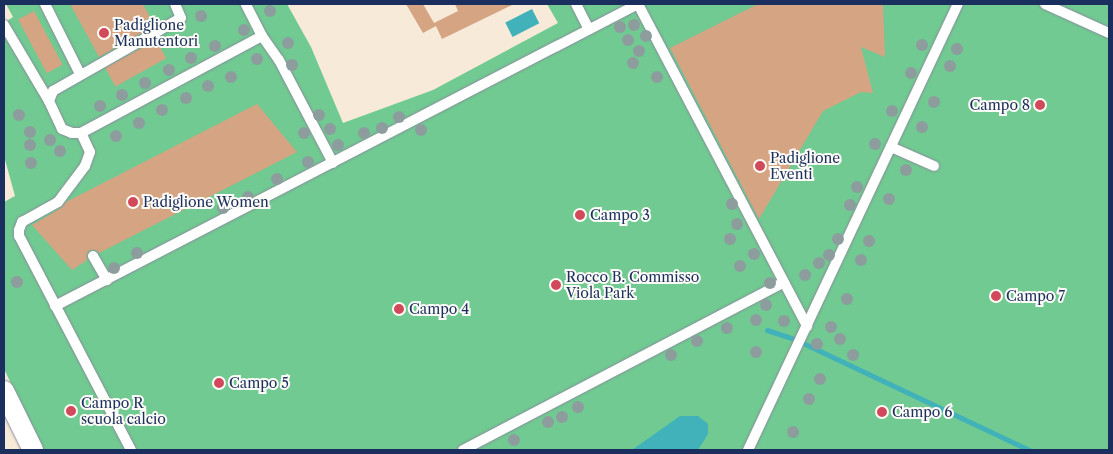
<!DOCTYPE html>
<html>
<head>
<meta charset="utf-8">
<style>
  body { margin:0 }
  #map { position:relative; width:1113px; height:454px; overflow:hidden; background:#f8ead9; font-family:"Libre Caslon Text",serif }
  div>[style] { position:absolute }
  .green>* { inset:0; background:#70ca91 }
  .water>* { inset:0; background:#41b1ba; transform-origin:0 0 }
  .stream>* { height:5px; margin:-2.5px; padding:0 2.5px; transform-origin:2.5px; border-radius:2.5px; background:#41b1ba }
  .building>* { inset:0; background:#d5a482; transform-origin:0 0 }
  .roads { filter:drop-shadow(0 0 1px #8a8c9c) drop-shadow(0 0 1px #8a8c9c) }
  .lane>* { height:10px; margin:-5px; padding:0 5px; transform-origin:5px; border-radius:5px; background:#fff }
  .street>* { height:20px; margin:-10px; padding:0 10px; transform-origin:10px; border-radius:10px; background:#fff }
  .trees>* { width:12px; height:12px; margin:-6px; border-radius:50%; background:#8d9d9e }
  .dots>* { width:14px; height:14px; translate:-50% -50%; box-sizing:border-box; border:2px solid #fdfcf7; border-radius:50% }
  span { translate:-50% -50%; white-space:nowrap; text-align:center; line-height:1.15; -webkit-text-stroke:4px #fdfcf7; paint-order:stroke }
  .poi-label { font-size:14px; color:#1b2f5e }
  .left { translate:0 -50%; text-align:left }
  .right { translate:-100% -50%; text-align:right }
  .frame { position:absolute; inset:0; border:5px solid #1b2f5e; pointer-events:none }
</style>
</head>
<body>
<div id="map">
  <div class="green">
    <i style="clip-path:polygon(6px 4px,287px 4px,311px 47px,343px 123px,433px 90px,558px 23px,547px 4px,1109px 4px,1109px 450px,43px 450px,4px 369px,4px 202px,15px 196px,4px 156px,4px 23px,13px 17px)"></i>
  </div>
  <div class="water">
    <i style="left:532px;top:9px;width:16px;height:30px;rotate:63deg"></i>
    <i style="clip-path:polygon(680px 416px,698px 416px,708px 424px,708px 434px,698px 450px,632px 450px)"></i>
  </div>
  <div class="stream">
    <i style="left:767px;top:330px;width:26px;rotate:18deg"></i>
    <i style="left:805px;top:344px;width:248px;rotate:25.3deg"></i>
  </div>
  <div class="building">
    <i style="clip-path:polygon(70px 4px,143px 4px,150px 17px,146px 20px,150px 28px,99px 57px)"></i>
    <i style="clip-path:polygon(406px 4px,423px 4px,434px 23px,458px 11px,455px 4px,514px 4px,442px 39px,436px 26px,423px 33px)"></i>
    <i style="clip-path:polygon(758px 4px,883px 4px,885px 57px,861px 47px,873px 93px,861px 92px,823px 111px,759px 219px,670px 48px)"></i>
    <i style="left:34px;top:11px;width:61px;height:18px;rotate:62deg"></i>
    <i style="left:156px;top:40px;width:21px;height:58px;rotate:61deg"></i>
    <i style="clip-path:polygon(257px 104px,297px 152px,99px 253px,96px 250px,90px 250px,87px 253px,87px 260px,72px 270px,32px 225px,61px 208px,66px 202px)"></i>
  </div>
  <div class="roads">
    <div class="lane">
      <i style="left:45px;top:4px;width:78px;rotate:63.4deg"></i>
      <i style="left:576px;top:4px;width:28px;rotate:63deg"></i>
      <i style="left:638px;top:4px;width:364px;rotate:62.3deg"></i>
      <i style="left:1045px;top:4px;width:70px;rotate:24.4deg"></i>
      <i style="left:4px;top:25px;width:88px;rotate:59.4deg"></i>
      <i style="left:262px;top:36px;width:29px;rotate:55deg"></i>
      <i style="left:279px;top:60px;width:116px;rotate:62.3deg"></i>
      <i style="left:81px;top:133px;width:9px;rotate:180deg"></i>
      <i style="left:72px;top:133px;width:11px;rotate:-158deg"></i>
      <i style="left:62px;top:129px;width:31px;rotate:-115deg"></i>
      <i style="left:49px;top:101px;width:11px;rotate:-68deg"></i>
      <i style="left:53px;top:91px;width:147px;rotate:-29.7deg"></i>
      <i style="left:181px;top:18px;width:15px;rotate:-113deg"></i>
      <i style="left:891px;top:147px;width:47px;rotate:23.8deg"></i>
      <i style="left:93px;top:256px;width:28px;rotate:60deg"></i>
      <i style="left:55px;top:306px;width:657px;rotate:-27.38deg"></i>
      <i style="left:131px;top:450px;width:242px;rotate:-117.6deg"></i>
      <i style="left:19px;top:236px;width:6px;rotate:-90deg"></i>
      <i style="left:19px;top:230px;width:9px;rotate:-69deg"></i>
      <i style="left:22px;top:222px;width:41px;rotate:-29.1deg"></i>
      <i style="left:58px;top:202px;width:45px;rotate:-53.1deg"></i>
      <i style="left:85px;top:166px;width:15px;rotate:-70deg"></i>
      <i style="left:90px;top:152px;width:21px;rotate:-115deg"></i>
      <i style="left:81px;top:133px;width:205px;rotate:-28.2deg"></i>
      <i style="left:262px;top:36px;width:36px;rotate:-117deg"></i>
      <i style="left:463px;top:450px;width:362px;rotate:-27.6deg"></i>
      <i style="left:748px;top:450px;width:493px;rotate:-64.8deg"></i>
    </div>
    <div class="street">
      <i style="left:4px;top:391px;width:66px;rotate:63.8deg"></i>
    </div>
  </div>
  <div class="trees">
    <i style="left:270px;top:11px"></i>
    <i style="left:201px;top:16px"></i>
    <i style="left:634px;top:25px"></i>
    <i style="left:620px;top:27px"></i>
    <i style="left:244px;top:30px"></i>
    <i style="left:646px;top:36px"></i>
    <i style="left:628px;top:40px"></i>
    <i style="left:288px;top:43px"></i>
    <i style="left:922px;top:45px"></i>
    <i style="left:215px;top:46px"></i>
    <i style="left:957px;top:49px"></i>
    <i style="left:639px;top:51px"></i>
    <i style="left:191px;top:58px"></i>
    <i style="left:257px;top:59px"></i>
    <i style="left:633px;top:63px"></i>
    <i style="left:292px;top:65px"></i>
    <i style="left:950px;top:66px"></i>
    <i style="left:169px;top:70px"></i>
    <i style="left:911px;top:73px"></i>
    <i style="left:231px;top:77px"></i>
    <i style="left:657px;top:77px"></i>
    <i style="left:145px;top:83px"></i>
    <i style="left:208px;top:86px"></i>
    <i style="left:122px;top:95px"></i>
    <i style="left:186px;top:98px"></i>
    <i style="left:934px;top:102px"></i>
    <i style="left:100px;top:106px"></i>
    <i style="left:162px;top:110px"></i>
    <i style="left:892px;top:111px"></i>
    <i style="left:19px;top:115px"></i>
    <i style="left:319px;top:115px"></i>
    <i style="left:399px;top:117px"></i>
    <i style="left:139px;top:123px"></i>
    <i style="left:922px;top:127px"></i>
    <i style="left:382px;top:128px"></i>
    <i style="left:330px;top:129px"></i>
    <i style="left:421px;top:130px"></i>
    <i style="left:30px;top:132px"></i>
    <i style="left:304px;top:133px"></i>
    <i style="left:364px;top:133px"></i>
    <i style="left:116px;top:136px"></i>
    <i style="left:50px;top:140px"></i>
    <i style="left:875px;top:144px"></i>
    <i style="left:30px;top:145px"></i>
    <i style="left:338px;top:145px"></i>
    <i style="left:60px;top:151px"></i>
    <i style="left:308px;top:162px"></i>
    <i style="left:31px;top:163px"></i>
    <i style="left:906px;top:170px"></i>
    <i style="left:277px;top:179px"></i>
    <i style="left:857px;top:187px"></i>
    <i style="left:248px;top:197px"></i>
    <i style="left:889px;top:199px"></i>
    <i style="left:732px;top:204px"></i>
    <i style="left:850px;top:205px"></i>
    <i style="left:223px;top:208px"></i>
    <i style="left:737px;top:224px"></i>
    <i style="left:730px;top:239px"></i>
    <i style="left:838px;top:239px"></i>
    <i style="left:869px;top:241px"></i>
    <i style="left:137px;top:253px"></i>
    <i style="left:754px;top:254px"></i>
    <i style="left:829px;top:255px"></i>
    <i style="left:861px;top:260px"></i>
    <i style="left:819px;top:263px"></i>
    <i style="left:740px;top:266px"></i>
    <i style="left:114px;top:268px"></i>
    <i style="left:805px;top:275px"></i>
    <i style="left:17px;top:282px"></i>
    <i style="left:770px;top:283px"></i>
    <i style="left:847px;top:299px"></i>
    <i style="left:766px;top:305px"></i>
    <i style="left:756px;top:320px"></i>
    <i style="left:784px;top:321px"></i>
    <i style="left:831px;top:327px"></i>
    <i style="left:727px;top:328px"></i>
    <i style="left:840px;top:339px"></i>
    <i style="left:697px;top:341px"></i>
    <i style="left:817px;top:344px"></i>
    <i style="left:756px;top:352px"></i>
    <i style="left:671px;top:355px"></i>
    <i style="left:853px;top:355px"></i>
    <i style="left:820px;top:379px"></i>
    <i style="left:809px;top:399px"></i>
    <i style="left:578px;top:407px"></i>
    <i style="left:562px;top:417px"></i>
    <i style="left:548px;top:422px"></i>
    <i style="left:793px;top:432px"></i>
    <i style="left:514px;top:440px"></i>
  </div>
  <div class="dots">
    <i style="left:104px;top:33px;background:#d1495b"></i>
    <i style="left:1040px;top:105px;background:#d1495b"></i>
    <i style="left:760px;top:166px;background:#d1495b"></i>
    <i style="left:133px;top:202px;background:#d1495b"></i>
    <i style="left:580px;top:215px;background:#d1495b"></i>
    <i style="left:556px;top:285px;background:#d1495b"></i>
    <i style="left:996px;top:296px;background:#d1495b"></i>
    <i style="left:399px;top:309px;background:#d1495b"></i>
    <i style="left:219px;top:383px;background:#d1495b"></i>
    <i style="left:71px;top:411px;background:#d1495b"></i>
    <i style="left:882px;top:412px;background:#d1495b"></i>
  </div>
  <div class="poi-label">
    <span class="left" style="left:114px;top:33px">Padiglione<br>Manutentori</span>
    <span class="right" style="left:1030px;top:105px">Campo 8</span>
    <span class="left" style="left:770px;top:166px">Padiglione<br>Eventi</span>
    <span class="left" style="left:143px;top:202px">Padiglione Women</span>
    <span class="left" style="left:590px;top:215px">Campo 3</span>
    <span class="left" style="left:566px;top:285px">Rocco B. Commisso<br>Viola Park</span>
    <span class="left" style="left:1006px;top:296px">Campo 7</span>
    <span class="left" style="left:409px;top:309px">Campo 4</span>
    <span class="left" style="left:229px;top:383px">Campo 5</span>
    <span class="left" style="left:81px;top:411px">Campo R<br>scuola calcio</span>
    <span class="left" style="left:892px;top:412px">Campo 6</span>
  </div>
  <div class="frame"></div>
</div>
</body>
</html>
